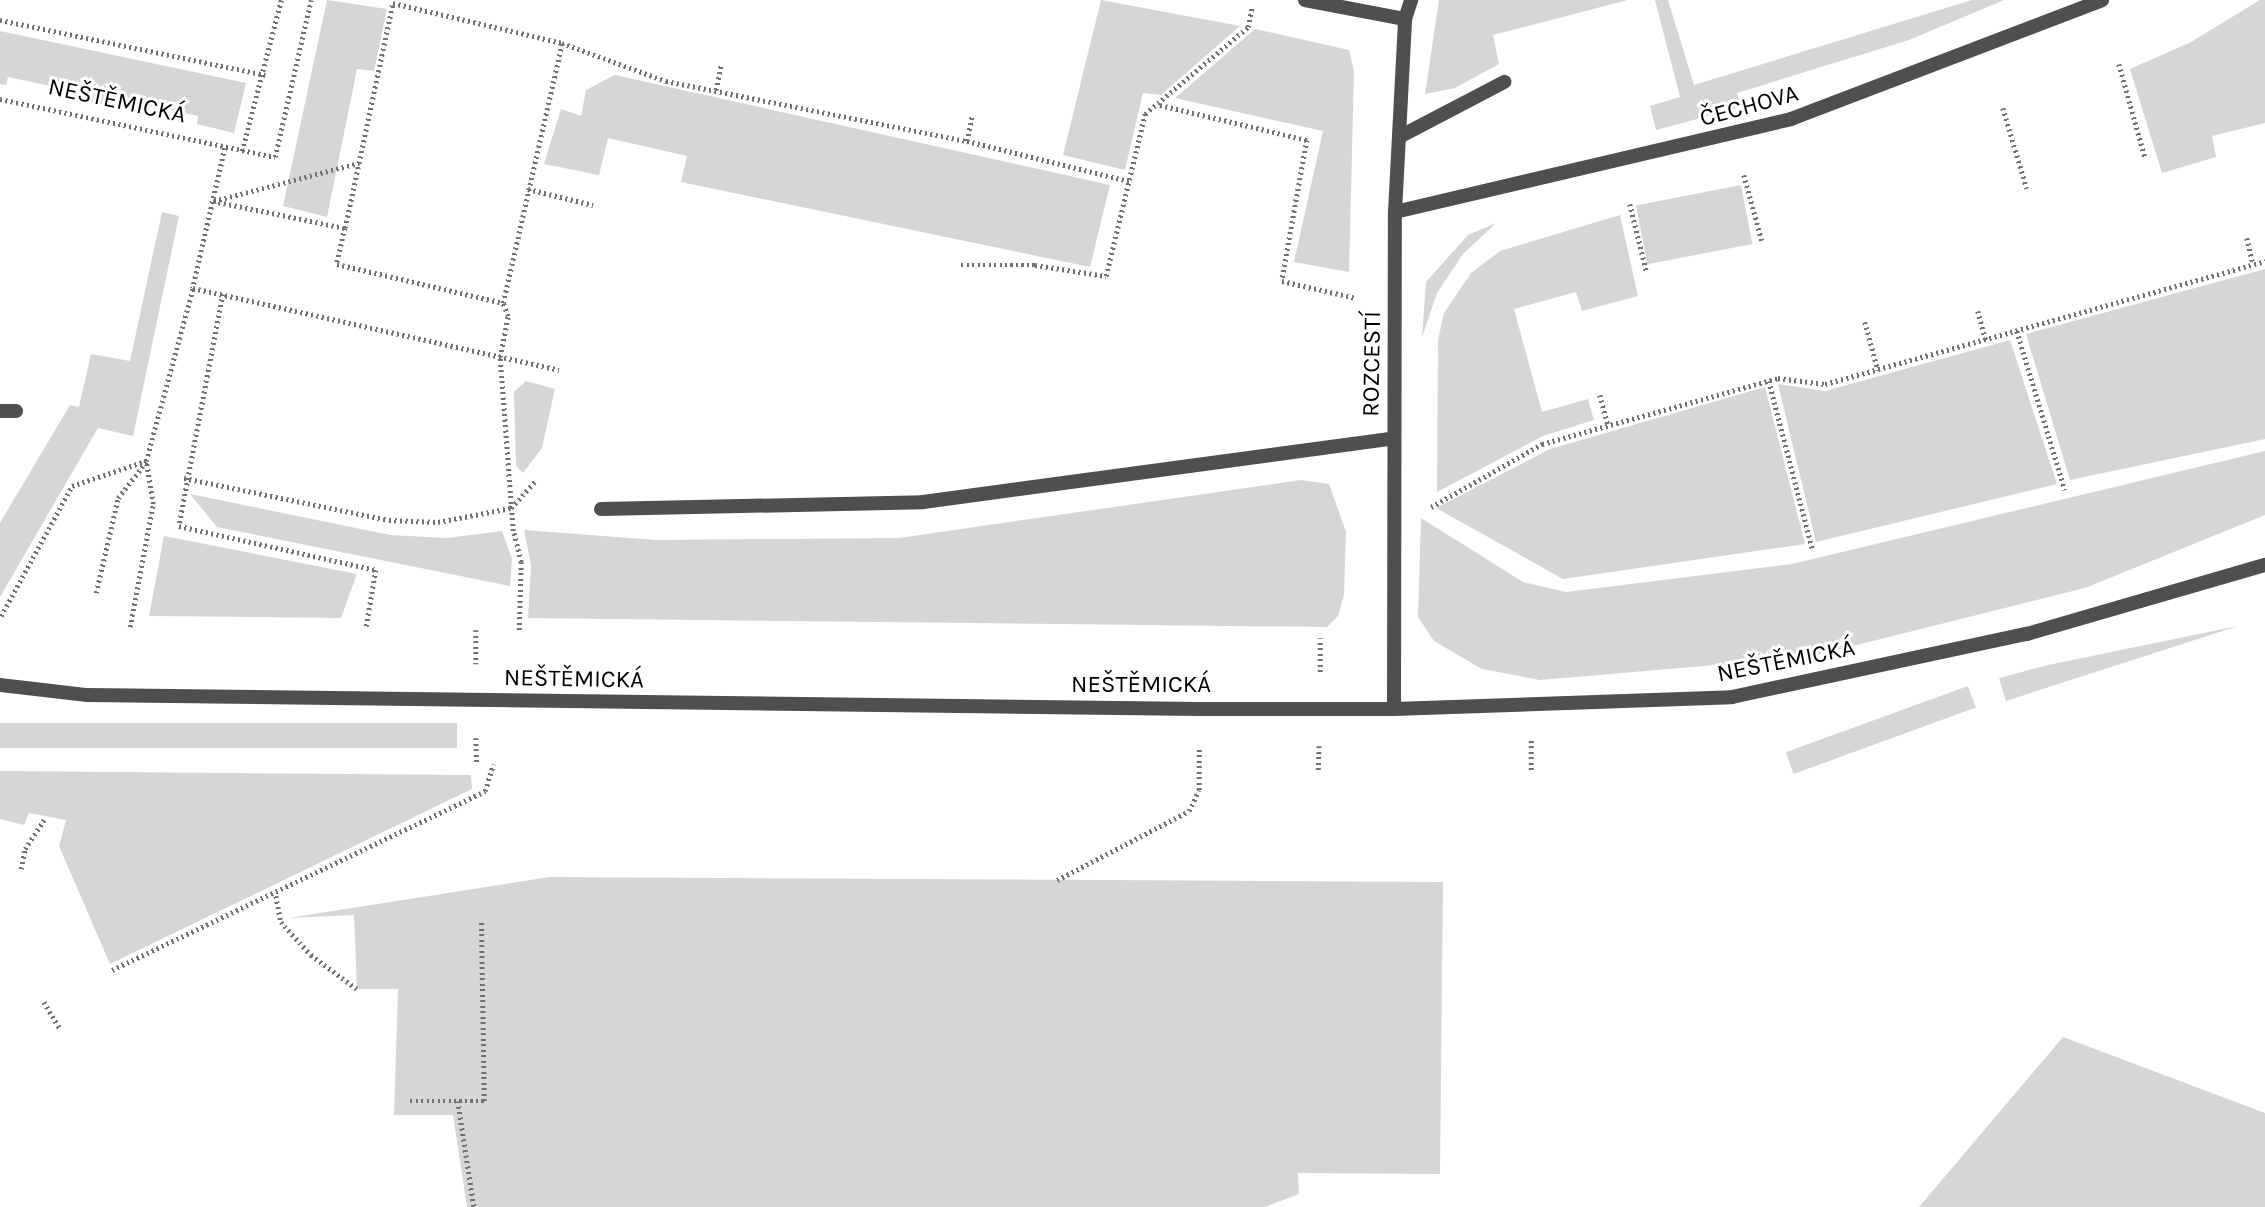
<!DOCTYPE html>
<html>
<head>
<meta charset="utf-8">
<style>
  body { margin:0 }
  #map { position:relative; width:2265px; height:1207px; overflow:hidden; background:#fff; font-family:Karla,sans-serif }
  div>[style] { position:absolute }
  .green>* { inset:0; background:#d6d6d6; transform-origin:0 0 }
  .path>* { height:4.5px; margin-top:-2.25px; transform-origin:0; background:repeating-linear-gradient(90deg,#717171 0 2px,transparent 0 5.5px) }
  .service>* { height:14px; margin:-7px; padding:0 7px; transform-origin:7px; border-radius:7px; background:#4f4f4f }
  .minor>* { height:14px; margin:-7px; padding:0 7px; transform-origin:7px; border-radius:7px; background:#4f4f4f }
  span { translate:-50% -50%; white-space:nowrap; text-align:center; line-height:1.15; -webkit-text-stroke:6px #fff; paint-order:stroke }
  .street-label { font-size:24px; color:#000 }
</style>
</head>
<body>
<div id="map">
  <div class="green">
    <i style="clip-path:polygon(327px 0,387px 9px,374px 71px,357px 69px,327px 217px,283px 206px)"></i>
    <i style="clip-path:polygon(1101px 0,1240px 26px,1161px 95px,1143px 93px,1125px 170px,1063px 155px)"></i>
    <i style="clip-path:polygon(1439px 0,1628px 0,1493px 35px,1499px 64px,1455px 88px,1425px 94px)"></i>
    <i style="clip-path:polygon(1655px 0,1668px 0,1694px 85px,1972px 0,2004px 0,1909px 40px,1737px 93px,1742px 107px,1656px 130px,1650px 106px,1680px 97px)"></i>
    <i style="clip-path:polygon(2260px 0,2265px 0,2265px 123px,2212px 136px,2216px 157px,2162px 173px,2130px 69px,2191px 42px)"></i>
    <i style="clip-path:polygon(1255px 29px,1349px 50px,1354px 71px,1349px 272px,1294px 262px,1323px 131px,1175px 98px)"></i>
    <i style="clip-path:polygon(0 31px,246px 83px,234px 133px,197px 124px,198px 116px,144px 105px,141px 113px,64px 96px,65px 89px,8px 77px,6px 85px,0 84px)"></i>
    <i style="clip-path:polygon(615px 75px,1110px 185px,1090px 267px,681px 182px,687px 156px,608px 138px,599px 175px,544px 164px,561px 109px,581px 116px,586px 90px)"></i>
    <i style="left:1741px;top:185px;width:60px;height:107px;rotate:79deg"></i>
    <i style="clip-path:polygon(162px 212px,179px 216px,133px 436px,98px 428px,0 597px,0 523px,70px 405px,79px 407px,91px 354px,130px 361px)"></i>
    <i style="clip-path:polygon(1620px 215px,1638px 296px,1582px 311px,1576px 292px,1514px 309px,1542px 412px,1588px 399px,1594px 420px,1543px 436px,1437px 492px,1438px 340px,1444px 313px,1471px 273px,1500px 251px)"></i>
    <i style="clip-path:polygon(1496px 223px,1463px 254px,1437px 293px,1422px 337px,1426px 282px,1468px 235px)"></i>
    <i style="clip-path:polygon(2265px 269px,2265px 439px,2070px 480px,2026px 334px)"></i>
    <i style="clip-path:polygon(2010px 340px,2057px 484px,1816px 542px,1778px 384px,1825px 391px)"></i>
    <i style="clip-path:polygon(526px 381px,555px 389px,542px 448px,523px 473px,516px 466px,514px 392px)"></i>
    <i style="clip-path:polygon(1765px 387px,1805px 544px,1563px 579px,1436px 508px,1550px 449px)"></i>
    <i style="clip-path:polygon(2265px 451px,2265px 515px,2085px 588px,1809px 657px,1540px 680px,1482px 669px,1434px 641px,1418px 617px,1421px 518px,1523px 582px,1566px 592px,1792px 564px)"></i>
    <i style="clip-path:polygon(1301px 480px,1329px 484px,1346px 532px,1344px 595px,1338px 616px,1327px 627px,528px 618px,531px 565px,524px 530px,656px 540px,899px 538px)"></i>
    <i style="clip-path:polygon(190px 494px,390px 535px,447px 538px,502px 531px,512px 559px,510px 586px,217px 527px)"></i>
    <i style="clip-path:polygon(164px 536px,357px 574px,341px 618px,149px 616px)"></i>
    <i style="clip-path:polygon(2238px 626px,2006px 701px,1999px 678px,2048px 665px)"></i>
    <i style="left:1968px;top:686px;width:23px;height:194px;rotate:70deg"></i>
    <i style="left:0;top:723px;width:457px;height:25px"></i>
    <i style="clip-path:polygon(0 771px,471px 775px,472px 789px,110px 964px,59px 846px,66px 820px,29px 813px,24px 825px,0 819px)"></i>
    <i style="clip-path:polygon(549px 877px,1443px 882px,1440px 1174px,1298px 1173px,1299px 1194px,1265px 1207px,467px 1207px,453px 1115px,394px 1115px,398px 989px,357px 989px,354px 915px,288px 918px)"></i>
    <i style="clip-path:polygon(2063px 1037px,2265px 1113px,2265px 1207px,1919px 1207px)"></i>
  </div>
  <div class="path">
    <i style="left:0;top:20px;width:271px;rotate:11.7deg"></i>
    <i style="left:2119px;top:64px;width:97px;rotate:74.4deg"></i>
    <i style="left:716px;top:90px;width:26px;rotate:-79deg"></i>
    <i style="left:0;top:99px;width:281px;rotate:11.9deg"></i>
    <i style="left:275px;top:157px;width:161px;rotate:-77.1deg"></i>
    <i style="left:1160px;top:105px;width:151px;rotate:13.4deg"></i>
    <i style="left:1307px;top:140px;width:143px;rotate:100.1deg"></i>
    <i style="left:1282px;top:281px;width:76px;rotate:12.9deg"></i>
    <i style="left:2003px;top:108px;width:84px;rotate:73.5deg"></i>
    <i style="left:967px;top:141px;width:26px;rotate:-79deg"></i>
    <i style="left:225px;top:148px;width:144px;rotate:102.9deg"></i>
    <i style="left:193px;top:288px;width:375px;rotate:12.6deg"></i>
    <i style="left:242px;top:151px;width:156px;rotate:-75.5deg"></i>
    <i style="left:1744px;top:175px;width:68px;rotate:74.7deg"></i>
    <i style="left:528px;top:189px;width:67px;rotate:13.8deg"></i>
    <i style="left:213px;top:201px;width:135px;rotate:11.6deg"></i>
    <i style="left:345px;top:228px;width:230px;rotate:-78deg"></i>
    <i style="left:393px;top:3px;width:174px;rotate:13.3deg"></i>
    <i style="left:562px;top:43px;width:111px;rotate:20.1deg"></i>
    <i style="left:666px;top:81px;width:307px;rotate:11.3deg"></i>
    <i style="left:967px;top:141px;width:167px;rotate:13.9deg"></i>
    <i style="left:214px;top:201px;width:150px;rotate:-14.7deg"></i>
    <i style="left:1630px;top:204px;width:71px;rotate:76.2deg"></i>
    <i style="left:345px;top:228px;width:37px;rotate:103deg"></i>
    <i style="left:337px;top:264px;width:171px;rotate:13.2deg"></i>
    <i style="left:2247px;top:238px;width:27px;rotate:77deg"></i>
    <i style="left:961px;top:265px;width:74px"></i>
    <i style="left:1035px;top:265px;width:72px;rotate:8.8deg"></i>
    <i style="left:1106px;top:276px;width:167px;rotate:-76.5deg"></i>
    <i style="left:1145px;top:114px;width:135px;rotate:-40.2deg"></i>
    <i style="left:1248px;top:27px;width:20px;rotate:-79deg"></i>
    <i style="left:223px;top:294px;width:236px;rotate:100.7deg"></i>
    <i style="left:179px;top:526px;width:202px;rotate:12.6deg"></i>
    <i style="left:376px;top:570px;width:60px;rotate:99.6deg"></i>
    <i style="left:1978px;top:311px;width:30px;rotate:75deg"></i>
    <i style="left:1865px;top:322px;width:50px;rotate:74.8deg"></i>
    <i style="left:2017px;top:331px;width:166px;rotate:73.2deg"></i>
    <i style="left:1769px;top:381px;width:176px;rotate:75.5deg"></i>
    <i style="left:1600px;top:395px;width:31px;rotate:75deg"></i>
    <i style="left:184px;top:478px;width:209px;rotate:11.6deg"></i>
    <i style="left:389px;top:520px;width:49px;rotate:2.3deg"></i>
    <i style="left:438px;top:522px;width:74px;rotate:-10.9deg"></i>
    <i style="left:511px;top:508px;width:36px;rotate:-48deg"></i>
    <i style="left:1431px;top:507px;width:128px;rotate:-29.6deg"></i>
    <i style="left:1542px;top:444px;width:245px;rotate:-15.6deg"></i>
    <i style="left:1778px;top:378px;width:47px;rotate:7.3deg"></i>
    <i style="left:1825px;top:384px;width:457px;rotate:-15.6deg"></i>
    <i style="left:96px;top:593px;width:98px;rotate:-77deg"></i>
    <i style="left:118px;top:498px;width:46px;rotate:-52.1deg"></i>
    <i style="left:1px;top:616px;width:148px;rotate:-61.4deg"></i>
    <i style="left:72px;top:486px;width:78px;rotate:-18.7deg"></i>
    <i style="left:130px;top:627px;width:125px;rotate:-79.4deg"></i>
    <i style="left:153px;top:504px;width:44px;rotate:-99.2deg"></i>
    <i style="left:146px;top:461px;width:179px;rotate:-74.8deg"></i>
    <i style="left:476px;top:630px;width:34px;rotate:90deg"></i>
    <i style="left:519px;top:630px;width:68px;rotate:-88.3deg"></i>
    <i style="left:521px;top:562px;width:32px;rotate:-104deg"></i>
    <i style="left:513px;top:531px;width:174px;rotate:-94.3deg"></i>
    <i style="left:500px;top:357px;width:42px;rotate:-79deg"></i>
    <i style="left:508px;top:316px;width:14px;rotate:-111deg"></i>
    <i style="left:503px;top:303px;width:267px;rotate:-77.2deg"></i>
    <i style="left:1320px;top:672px;width:34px;rotate:-90deg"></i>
    <i style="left:476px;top:738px;width:26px;rotate:88deg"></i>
    <i style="left:1318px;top:770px;width:24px;rotate:-88deg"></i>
    <i style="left:1531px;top:770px;width:30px;rotate:-90deg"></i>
    <i style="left:21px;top:869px;width:20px;rotate:-79deg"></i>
    <i style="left:25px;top:849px;width:35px;rotate:-57deg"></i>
    <i style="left:1057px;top:880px;width:149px;rotate:-27.6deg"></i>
    <i style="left:1189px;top:811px;width:23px;rotate:-65deg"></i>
    <i style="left:1199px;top:790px;width:43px;rotate:-90deg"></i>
    <i style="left:276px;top:896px;width:26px;rotate:79deg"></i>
    <i style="left:281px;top:922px;width:45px;rotate:47.7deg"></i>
    <i style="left:311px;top:955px;width:57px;rotate:36.5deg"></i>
    <i style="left:112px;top:970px;width:414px;rotate:-25.6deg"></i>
    <i style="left:485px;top:791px;width:28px;rotate:-73deg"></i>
    <i style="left:44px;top:1002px;width:31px;rotate:59deg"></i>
    <i style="left:410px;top:1101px;width:74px"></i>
    <i style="left:484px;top:1101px;width:181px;rotate:-90.9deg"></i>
    <i style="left:458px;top:1101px;width:107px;rotate:81.4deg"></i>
  </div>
  <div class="service">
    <i style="left:1399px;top:137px;width:119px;rotate:-27.6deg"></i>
    <i style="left:0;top:411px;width:16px"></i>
    <i style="left:601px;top:509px;width:322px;rotate:-1.2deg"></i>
    <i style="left:923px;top:502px;width:475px;rotate:-7.7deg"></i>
  </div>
  <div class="minor">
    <i style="left:1305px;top:0;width:102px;rotate:10.8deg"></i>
    <i style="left:1395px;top:212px;width:407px;rotate:-13.2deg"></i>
    <i style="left:1791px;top:119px;width:333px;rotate:-20.9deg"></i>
    <i style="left:0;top:685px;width:88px;rotate:6.6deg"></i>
    <i style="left:87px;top:695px;width:1112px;rotate:0.72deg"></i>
    <i style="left:1199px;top:709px;width:195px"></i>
    <i style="left:1394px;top:709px;width:338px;rotate:-2deg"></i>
    <i style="left:1732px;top:697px;width:302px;rotate:-12.1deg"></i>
    <i style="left:2027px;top:634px;width:248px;rotate:-16.2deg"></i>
    <i style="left:1394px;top:709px;width:497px;rotate:-89.9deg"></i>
    <i style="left:1395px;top:212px;width:193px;rotate:-87deg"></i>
    <i style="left:1405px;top:19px;width:20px;rotate:-72deg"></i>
  </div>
  <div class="street-label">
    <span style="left:117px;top:101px;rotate:12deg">NEŠTĚMICKÁ</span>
    <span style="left:1749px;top:106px;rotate:-15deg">ČECHOVA</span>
    <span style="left:1372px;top:364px;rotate:-89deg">ROZCESTÍ</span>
    <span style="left:1786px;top:661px;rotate:-11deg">NEŠTĚMICKÁ</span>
    <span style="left:574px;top:679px;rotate:1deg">NEŠTĚMICKÁ</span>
    <span style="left:1141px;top:685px">NEŠTĚMICKÁ</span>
  </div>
</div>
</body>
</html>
